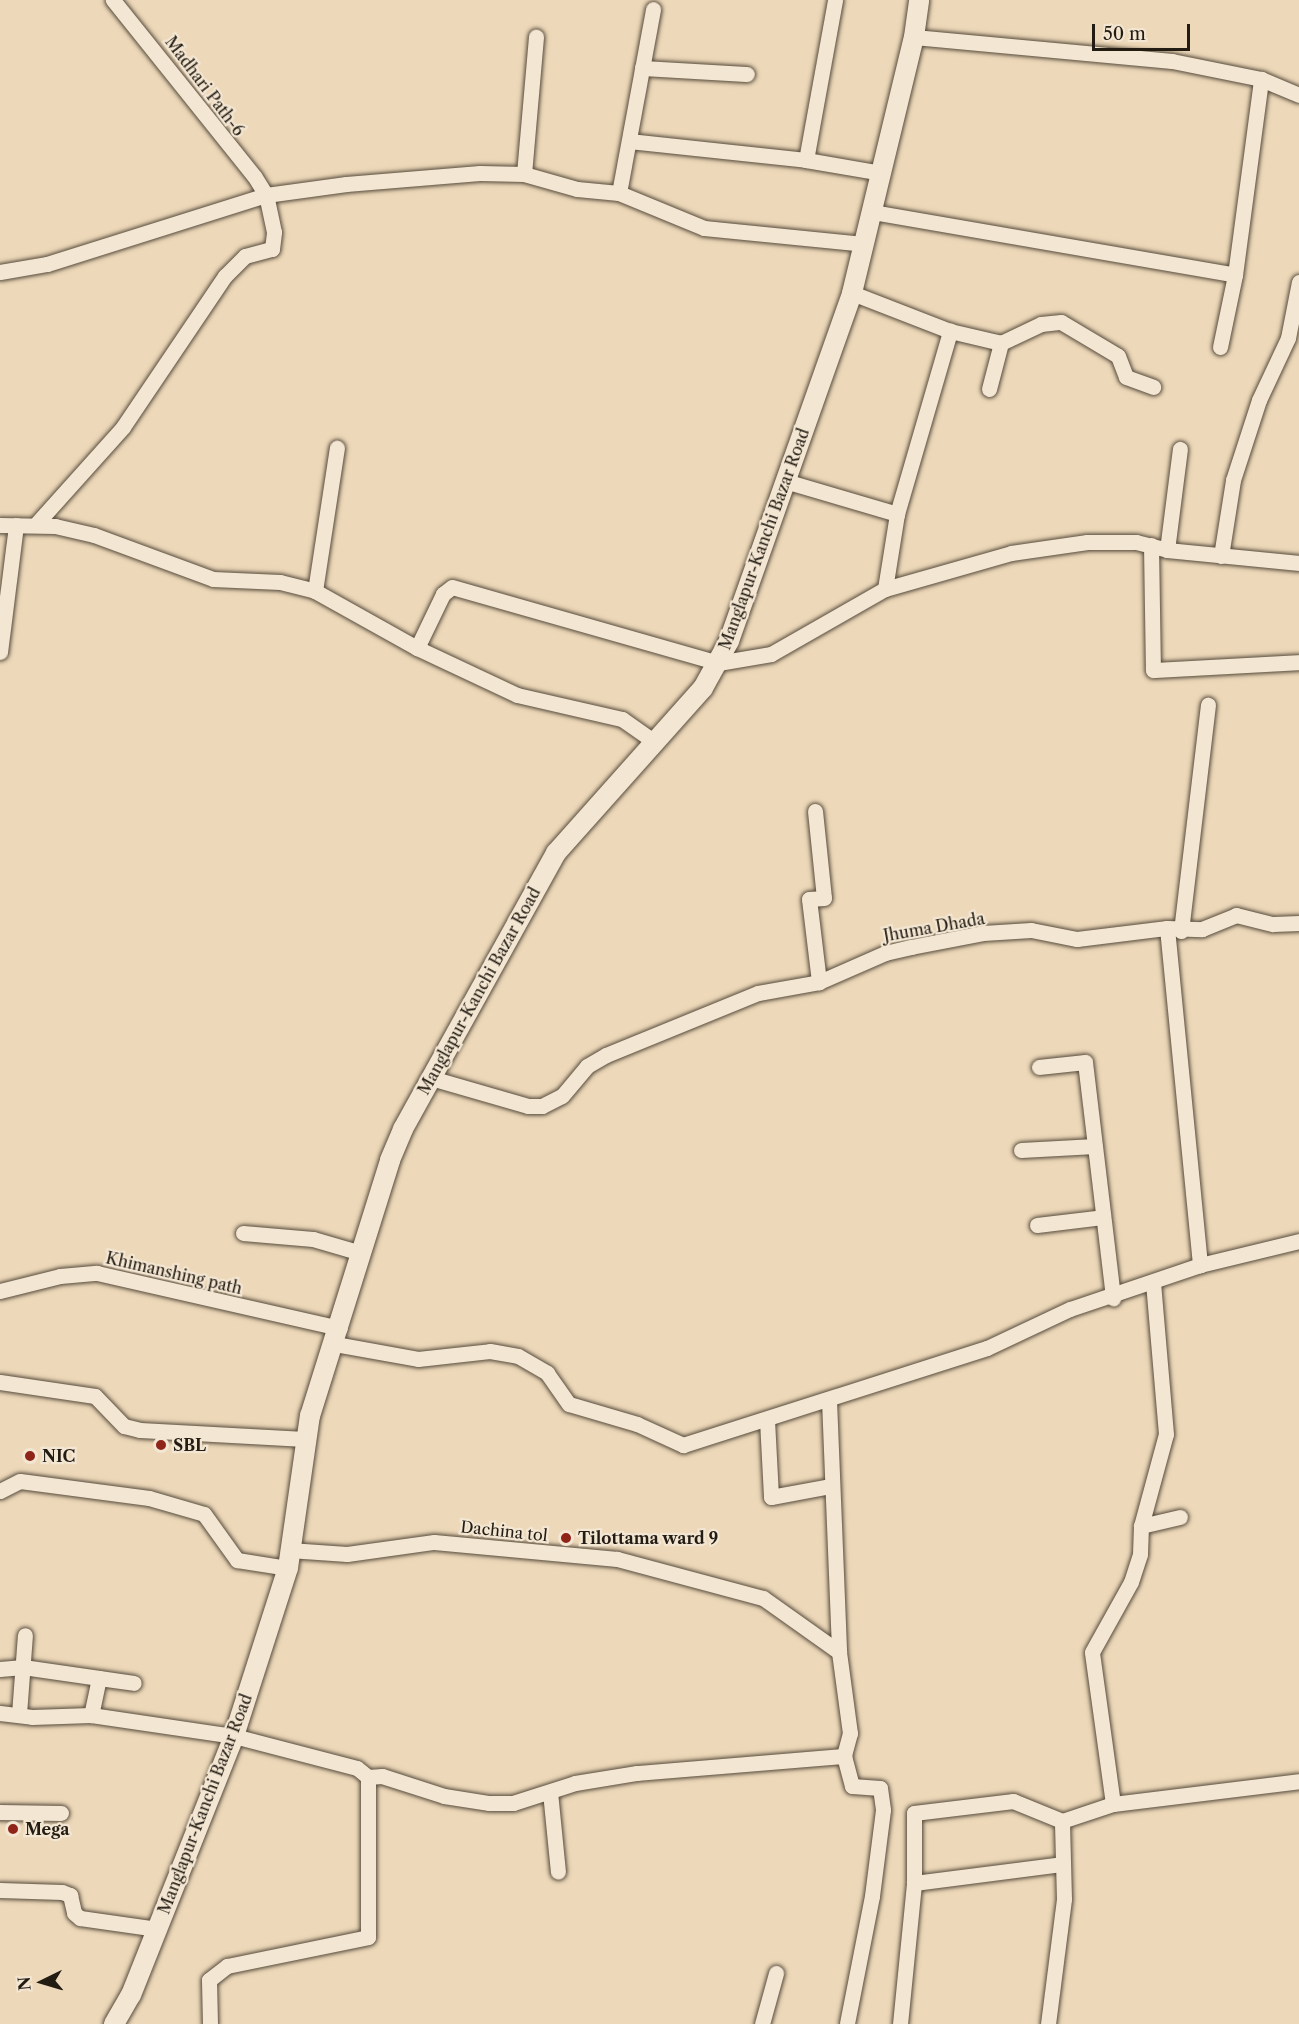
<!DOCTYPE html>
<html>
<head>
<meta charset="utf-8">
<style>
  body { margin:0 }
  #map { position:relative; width:1299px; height:2024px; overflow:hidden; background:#edd8b9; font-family:"Libre Caslon Text",serif }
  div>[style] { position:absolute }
  .roads { filter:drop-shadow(0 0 2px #564b3c) drop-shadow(0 0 2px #564b3c) }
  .minor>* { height:15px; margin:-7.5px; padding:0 7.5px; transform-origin:7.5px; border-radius:7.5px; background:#f3e6d2 }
  .tertiary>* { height:20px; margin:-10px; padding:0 10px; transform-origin:10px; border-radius:10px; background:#f3e6d2 }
  .dots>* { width:16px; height:16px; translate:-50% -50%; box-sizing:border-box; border:3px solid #f3e6d2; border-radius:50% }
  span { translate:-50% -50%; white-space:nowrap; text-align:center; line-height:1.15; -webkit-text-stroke:4.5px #f3e6d2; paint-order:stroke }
  .street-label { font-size:16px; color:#231c13 }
  .poi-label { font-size:16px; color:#231c13; font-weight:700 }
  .left { translate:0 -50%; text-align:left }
  .north { position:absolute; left:12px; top:1952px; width:60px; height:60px; -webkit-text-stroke:4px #f3e6d2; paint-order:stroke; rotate:265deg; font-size:16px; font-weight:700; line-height:24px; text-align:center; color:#231c13 }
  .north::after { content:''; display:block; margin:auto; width:21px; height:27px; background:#231c13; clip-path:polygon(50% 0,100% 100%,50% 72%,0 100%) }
  .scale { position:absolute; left:1092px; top:24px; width:98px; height:27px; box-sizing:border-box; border:3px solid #231c13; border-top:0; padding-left:8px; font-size:18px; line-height:21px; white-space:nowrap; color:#231c13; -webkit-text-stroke:4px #f3e6d2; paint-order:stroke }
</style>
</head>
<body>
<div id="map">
  <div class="roads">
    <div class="minor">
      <i style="left:914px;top:37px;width:259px;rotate:5.3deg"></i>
      <i style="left:1172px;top:61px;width:91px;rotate:11.4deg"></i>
      <i style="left:1261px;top:79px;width:41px;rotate:22.8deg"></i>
      <i style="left:642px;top:68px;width:105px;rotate:3.3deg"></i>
      <i style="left:629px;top:141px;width:178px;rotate:6.1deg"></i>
      <i style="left:806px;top:160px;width:76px;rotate:9.8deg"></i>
      <i style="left:806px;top:160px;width:163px;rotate:-79.7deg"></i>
      <i style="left:524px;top:174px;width:138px;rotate:-85deg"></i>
      <i style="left:619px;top:193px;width:187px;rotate:-79.5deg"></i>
      <i style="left:872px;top:212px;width:368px;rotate:9.8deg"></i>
      <i style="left:0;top:272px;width:48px;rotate:-9.7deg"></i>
      <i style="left:47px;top:264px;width:230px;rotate:-17.5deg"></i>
      <i style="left:266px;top:195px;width:81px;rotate:-7.8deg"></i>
      <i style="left:346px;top:184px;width:134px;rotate:-4.7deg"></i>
      <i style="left:480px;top:173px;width:44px;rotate:1.3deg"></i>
      <i style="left:524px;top:174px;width:55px;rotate:15.8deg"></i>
      <i style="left:577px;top:189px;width:42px;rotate:5.4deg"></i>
      <i style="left:619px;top:193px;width:92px;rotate:22.4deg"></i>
      <i style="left:704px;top:228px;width:160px;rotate:5.7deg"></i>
      <i style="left:852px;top:293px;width:105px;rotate:21.2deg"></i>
      <i style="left:950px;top:331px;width:52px;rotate:13.2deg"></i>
      <i style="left:1001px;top:343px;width:44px;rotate:-25.4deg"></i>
      <i style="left:1041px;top:324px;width:20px;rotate:-6deg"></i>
      <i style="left:1061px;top:322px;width:66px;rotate:30.8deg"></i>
      <i style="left:1118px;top:356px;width:22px;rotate:69deg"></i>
      <i style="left:1126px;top:377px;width:29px;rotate:20deg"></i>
      <i style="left:1220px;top:347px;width:74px;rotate:-78.2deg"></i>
      <i style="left:1235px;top:275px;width:198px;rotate:-82.4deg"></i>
      <i style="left:989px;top:389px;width:48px;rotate:-75.4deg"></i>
      <i style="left:785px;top:481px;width:117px;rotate:16.4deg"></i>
      <i style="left:897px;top:514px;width:76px;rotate:99.1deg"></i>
      <i style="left:897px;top:514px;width:191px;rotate:-73.8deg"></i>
      <i style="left:37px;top:523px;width:129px;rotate:-48.1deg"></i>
      <i style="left:123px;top:427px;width:182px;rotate:-56deg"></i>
      <i style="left:225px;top:276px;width:28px;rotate:-45deg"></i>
      <i style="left:245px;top:256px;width:28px;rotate:-15deg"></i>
      <i style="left:272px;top:249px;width:17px;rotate:-83deg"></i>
      <i style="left:274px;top:232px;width:38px;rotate:-102deg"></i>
      <i style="left:266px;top:195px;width:22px;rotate:-122deg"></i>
      <i style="left:254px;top:176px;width:226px;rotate:-128.7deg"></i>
      <i style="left:0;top:525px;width:55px;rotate:1deg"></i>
      <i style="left:55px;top:526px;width:40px;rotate:13deg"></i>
      <i style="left:94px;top:535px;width:127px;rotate:20.3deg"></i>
      <i style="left:213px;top:579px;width:67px;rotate:2.6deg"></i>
      <i style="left:280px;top:582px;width:36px;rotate:14deg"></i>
      <i style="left:315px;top:591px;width:117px;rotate:29.2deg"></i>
      <i style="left:417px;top:648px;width:110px;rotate:25.2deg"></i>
      <i style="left:517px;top:695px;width:108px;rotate:12.9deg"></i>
      <i style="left:622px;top:719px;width:38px;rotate:35deg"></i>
      <i style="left:1151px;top:545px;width:125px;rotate:89.1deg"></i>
      <i style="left:1153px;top:670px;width:146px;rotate:-3.1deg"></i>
      <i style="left:1167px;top:550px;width:102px;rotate:-82.7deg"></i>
      <i style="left:1221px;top:556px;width:77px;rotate:-81deg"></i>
      <i style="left:1233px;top:480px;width:84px;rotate:-72deg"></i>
      <i style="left:1259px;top:400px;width:68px;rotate:-64.9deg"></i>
      <i style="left:1288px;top:338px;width:57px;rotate:-78.9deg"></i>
      <i style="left:315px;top:591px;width:145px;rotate:-81.3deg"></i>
      <i style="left:417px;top:648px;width:60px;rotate:-64.3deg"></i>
      <i style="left:443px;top:594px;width:11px;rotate:-38deg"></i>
      <i style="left:452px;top:587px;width:277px;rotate:15.9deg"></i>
      <i style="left:718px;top:663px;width:54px;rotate:-9.6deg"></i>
      <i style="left:771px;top:654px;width:131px;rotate:-29.7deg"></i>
      <i style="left:885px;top:589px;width:131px;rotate:-15.9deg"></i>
      <i style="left:1011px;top:553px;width:77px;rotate:-8.2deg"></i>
      <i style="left:1087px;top:542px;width:49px"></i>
      <i style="left:1136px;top:542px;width:32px;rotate:14deg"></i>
      <i style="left:1167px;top:550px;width:133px;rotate:5.6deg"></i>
      <i style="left:0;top:652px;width:128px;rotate:-82.8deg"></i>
      <i style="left:815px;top:811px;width:87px;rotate:84.1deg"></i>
      <i style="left:824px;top:898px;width:15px;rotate:176deg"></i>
      <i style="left:809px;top:899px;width:84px;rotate:83.1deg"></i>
      <i style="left:1167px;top:928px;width:339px;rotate:84.4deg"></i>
      <i style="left:1181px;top:931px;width:228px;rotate:-83.2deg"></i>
      <i style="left:1039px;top:1067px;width:46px;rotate:-6.2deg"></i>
      <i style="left:1085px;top:1062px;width:238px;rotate:83.2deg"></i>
      <i style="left:431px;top:1078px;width:101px;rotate:16.1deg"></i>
      <i style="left:528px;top:1106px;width:14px"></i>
      <i style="left:542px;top:1106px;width:22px;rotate:-27deg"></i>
      <i style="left:562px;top:1096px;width:39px;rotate:-50deg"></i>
      <i style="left:587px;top:1066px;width:22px;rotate:-30deg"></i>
      <i style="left:606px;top:1055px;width:164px;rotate:-22.2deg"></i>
      <i style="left:758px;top:993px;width:62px;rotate:-10.2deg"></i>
      <i style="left:819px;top:982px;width:72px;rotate:-23.7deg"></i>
      <i style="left:885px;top:953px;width:27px;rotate:-13deg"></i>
      <i style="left:911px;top:947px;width:73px;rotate:-11deg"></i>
      <i style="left:983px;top:933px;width:48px;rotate:-3.6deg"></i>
      <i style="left:1031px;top:930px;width:47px;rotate:11.1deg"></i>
      <i style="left:1077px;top:939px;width:91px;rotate:-7deg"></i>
      <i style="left:1167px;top:928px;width:35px;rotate:2deg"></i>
      <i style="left:1202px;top:929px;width:37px;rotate:-22deg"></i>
      <i style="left:1236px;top:915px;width:38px;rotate:14deg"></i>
      <i style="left:1273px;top:924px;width:26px;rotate:-2deg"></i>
      <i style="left:1021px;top:1150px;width:74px;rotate:-3.1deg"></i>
      <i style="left:1037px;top:1225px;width:66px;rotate:-6.9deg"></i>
      <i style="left:243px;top:1233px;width:70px;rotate:4.9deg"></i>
      <i style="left:313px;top:1239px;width:50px;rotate:16.3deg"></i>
      <i style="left:0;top:1291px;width:62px;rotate:-14deg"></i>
      <i style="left:60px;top:1276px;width:37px;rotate:-5deg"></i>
      <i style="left:97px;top:1273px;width:249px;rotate:12.8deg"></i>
      <i style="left:335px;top:1344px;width:84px;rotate:10.2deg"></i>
      <i style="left:418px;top:1359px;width:72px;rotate:-6.3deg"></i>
      <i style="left:490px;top:1351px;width:28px;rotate:10deg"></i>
      <i style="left:518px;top:1356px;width:34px;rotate:30deg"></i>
      <i style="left:547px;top:1373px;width:38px;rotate:55deg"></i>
      <i style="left:569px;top:1404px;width:71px;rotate:16.4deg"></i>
      <i style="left:637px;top:1424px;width:51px;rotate:24.5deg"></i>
      <i style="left:683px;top:1445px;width:319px;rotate:-17.7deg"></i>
      <i style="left:987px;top:1348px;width:92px;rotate:-25.2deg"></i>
      <i style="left:1070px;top:1309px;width:137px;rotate:-18.7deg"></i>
      <i style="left:1200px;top:1265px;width:102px;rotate:-13.6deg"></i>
      <i style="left:0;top:1382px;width:96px;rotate:8.4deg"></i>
      <i style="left:95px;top:1396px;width:42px;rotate:46deg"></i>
      <i style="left:124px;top:1426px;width:16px;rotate:14deg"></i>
      <i style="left:140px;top:1430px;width:165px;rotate:3.1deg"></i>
      <i style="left:829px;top:1400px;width:252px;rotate:87.7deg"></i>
      <i style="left:839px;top:1652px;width:82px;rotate:82.3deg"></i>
      <i style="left:850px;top:1733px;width:24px;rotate:105deg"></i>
      <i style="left:844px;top:1756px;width:31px;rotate:75deg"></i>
      <i style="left:852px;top:1786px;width:28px;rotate:4deg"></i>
      <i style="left:880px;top:1788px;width:22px;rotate:82deg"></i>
      <i style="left:883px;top:1810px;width:87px;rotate:97.3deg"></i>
      <i style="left:872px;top:1896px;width:130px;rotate:101.1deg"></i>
      <i style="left:767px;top:1420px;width:77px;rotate:87deg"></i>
      <i style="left:771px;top:1497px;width:61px;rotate:-10.4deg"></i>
      <i style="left:0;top:1491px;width:22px;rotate:-27deg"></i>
      <i style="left:20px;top:1481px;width:130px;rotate:7.5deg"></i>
      <i style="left:149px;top:1498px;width:57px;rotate:16.2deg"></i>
      <i style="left:204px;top:1514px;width:57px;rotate:54.3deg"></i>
      <i style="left:237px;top:1560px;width:52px;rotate:8.9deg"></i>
      <i style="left:1141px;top:1526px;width:40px;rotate:-13deg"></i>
      <i style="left:289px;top:1550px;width:58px;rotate:3.9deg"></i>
      <i style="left:347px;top:1554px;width:88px;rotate:-7.9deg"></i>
      <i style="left:434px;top:1542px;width:184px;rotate:5.3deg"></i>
      <i style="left:617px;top:1559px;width:151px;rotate:15deg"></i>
      <i style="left:763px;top:1598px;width:93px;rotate:35.4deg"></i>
      <i style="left:0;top:1669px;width:23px;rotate:-5deg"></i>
      <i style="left:23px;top:1667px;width:77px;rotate:8.2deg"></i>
      <i style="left:99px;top:1678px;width:38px;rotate:102deg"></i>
      <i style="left:99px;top:1678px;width:35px;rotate:8deg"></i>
      <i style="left:0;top:1713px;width:32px;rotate:7deg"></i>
      <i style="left:32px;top:1717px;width:59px;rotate:-1.9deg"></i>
      <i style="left:91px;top:1715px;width:145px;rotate:8.4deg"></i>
      <i style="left:234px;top:1736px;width:127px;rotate:14.6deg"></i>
      <i style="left:357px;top:1768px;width:14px;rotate:39deg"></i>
      <i style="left:368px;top:1777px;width:14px;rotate:-4deg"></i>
      <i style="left:382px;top:1776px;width:65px;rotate:17.9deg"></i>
      <i style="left:444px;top:1796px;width:46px;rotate:8.8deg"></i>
      <i style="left:489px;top:1803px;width:24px"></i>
      <i style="left:513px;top:1803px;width:65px;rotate:-17.9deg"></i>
      <i style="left:575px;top:1783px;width:63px;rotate:-9.2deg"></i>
      <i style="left:637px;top:1773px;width:208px;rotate:-4.7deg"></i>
      <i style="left:19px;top:1714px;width:79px;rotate:-85.7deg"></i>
      <i style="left:550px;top:1792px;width:80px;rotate:84.3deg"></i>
      <i style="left:1113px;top:1804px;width:153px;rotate:-97.9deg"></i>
      <i style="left:1092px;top:1652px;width:80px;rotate:-60.9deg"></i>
      <i style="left:1131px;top:1582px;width:29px;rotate:-72deg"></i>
      <i style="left:1140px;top:1554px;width:28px;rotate:-88deg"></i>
      <i style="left:1141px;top:1526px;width:95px;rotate:-74.8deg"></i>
      <i style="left:1166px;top:1434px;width:152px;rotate:-94.9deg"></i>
      <i style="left:0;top:1812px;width:61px;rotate:0.9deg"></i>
      <i style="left:914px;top:1883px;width:149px;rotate:-7.3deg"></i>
      <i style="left:0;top:1890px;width:62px;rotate:1.8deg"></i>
      <i style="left:62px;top:1892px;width:9px;rotate:21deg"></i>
      <i style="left:70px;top:1895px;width:18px;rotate:77deg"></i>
      <i style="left:74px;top:1913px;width:8px;rotate:40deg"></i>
      <i style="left:80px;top:1918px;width:78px;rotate:8.1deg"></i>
      <i style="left:210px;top:2024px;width:44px;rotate:-91.3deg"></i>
      <i style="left:209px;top:1980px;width:23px;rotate:-38deg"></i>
      <i style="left:227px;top:1966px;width:144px;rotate:-11.6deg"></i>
      <i style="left:368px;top:1937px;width:160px;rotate:-90deg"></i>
      <i style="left:762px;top:2024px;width:53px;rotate:-74.6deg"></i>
      <i style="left:900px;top:2024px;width:142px;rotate:-84.3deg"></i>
      <i style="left:914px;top:1883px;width:70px;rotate:-90deg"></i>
      <i style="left:914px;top:1813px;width:100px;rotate:-6.9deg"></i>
      <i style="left:1013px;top:1801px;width:53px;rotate:22.2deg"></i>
      <i style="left:1048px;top:2024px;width:126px;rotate:-82.7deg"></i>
      <i style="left:1064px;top:1899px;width:78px;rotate:-91.5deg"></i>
      <i style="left:1062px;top:1821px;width:54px;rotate:-18.4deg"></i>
      <i style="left:1113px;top:1804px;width:187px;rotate:-7deg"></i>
    </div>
    <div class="tertiary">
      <i style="left:114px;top:2024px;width:34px;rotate:-60deg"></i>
      <i style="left:131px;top:1995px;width:279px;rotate:-68.3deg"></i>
      <i style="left:234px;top:1736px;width:176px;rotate:-72.2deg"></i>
      <i style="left:288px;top:1568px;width:154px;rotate:-81.8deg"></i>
      <i style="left:310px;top:1416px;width:268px;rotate:-72.6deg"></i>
      <i style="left:390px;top:1160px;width:34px;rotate:-67deg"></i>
      <i style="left:403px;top:1129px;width:316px;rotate:-61deg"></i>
      <i style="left:556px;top:853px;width:221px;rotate:-48.3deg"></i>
      <i style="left:703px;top:688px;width:54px;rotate:-61deg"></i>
      <i style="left:729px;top:641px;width:369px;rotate:-70.5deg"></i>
      <i style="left:852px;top:293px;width:263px;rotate:-76.4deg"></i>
      <i style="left:914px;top:37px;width:37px;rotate:-82deg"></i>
    </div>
  </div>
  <div class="dots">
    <i style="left:161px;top:1445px;background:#8f2418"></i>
    <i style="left:30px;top:1456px;background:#8f2418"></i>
    <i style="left:566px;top:1538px;background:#8f2418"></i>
    <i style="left:13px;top:1829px;background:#8f2418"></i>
  </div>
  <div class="street-label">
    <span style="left:205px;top:86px;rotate:53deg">Madhari Path-6</span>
    <span style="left:764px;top:539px;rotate:-70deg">Manglapur-Kanchi Bazar Road</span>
    <span style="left:934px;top:927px;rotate:-10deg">Jhuma Dhada</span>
    <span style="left:479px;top:991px;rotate:-61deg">Manglapur-Kanchi Bazar Road</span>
    <span style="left:174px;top:1273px;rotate:13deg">Khimanshing path</span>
    <span style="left:504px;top:1531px;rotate:6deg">Dachina tol</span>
    <span style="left:205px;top:1804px;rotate:-69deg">Manglapur-Kanchi Bazar Road</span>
  </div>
  <div class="poi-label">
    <span class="left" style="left:173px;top:1445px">SBL</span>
    <span class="left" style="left:42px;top:1456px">NIC</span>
    <span class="left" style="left:578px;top:1538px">Tilottama ward 9</span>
    <span class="left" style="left:25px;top:1829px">Mega</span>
  </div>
  <div class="north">N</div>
  <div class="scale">50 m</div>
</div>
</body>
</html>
